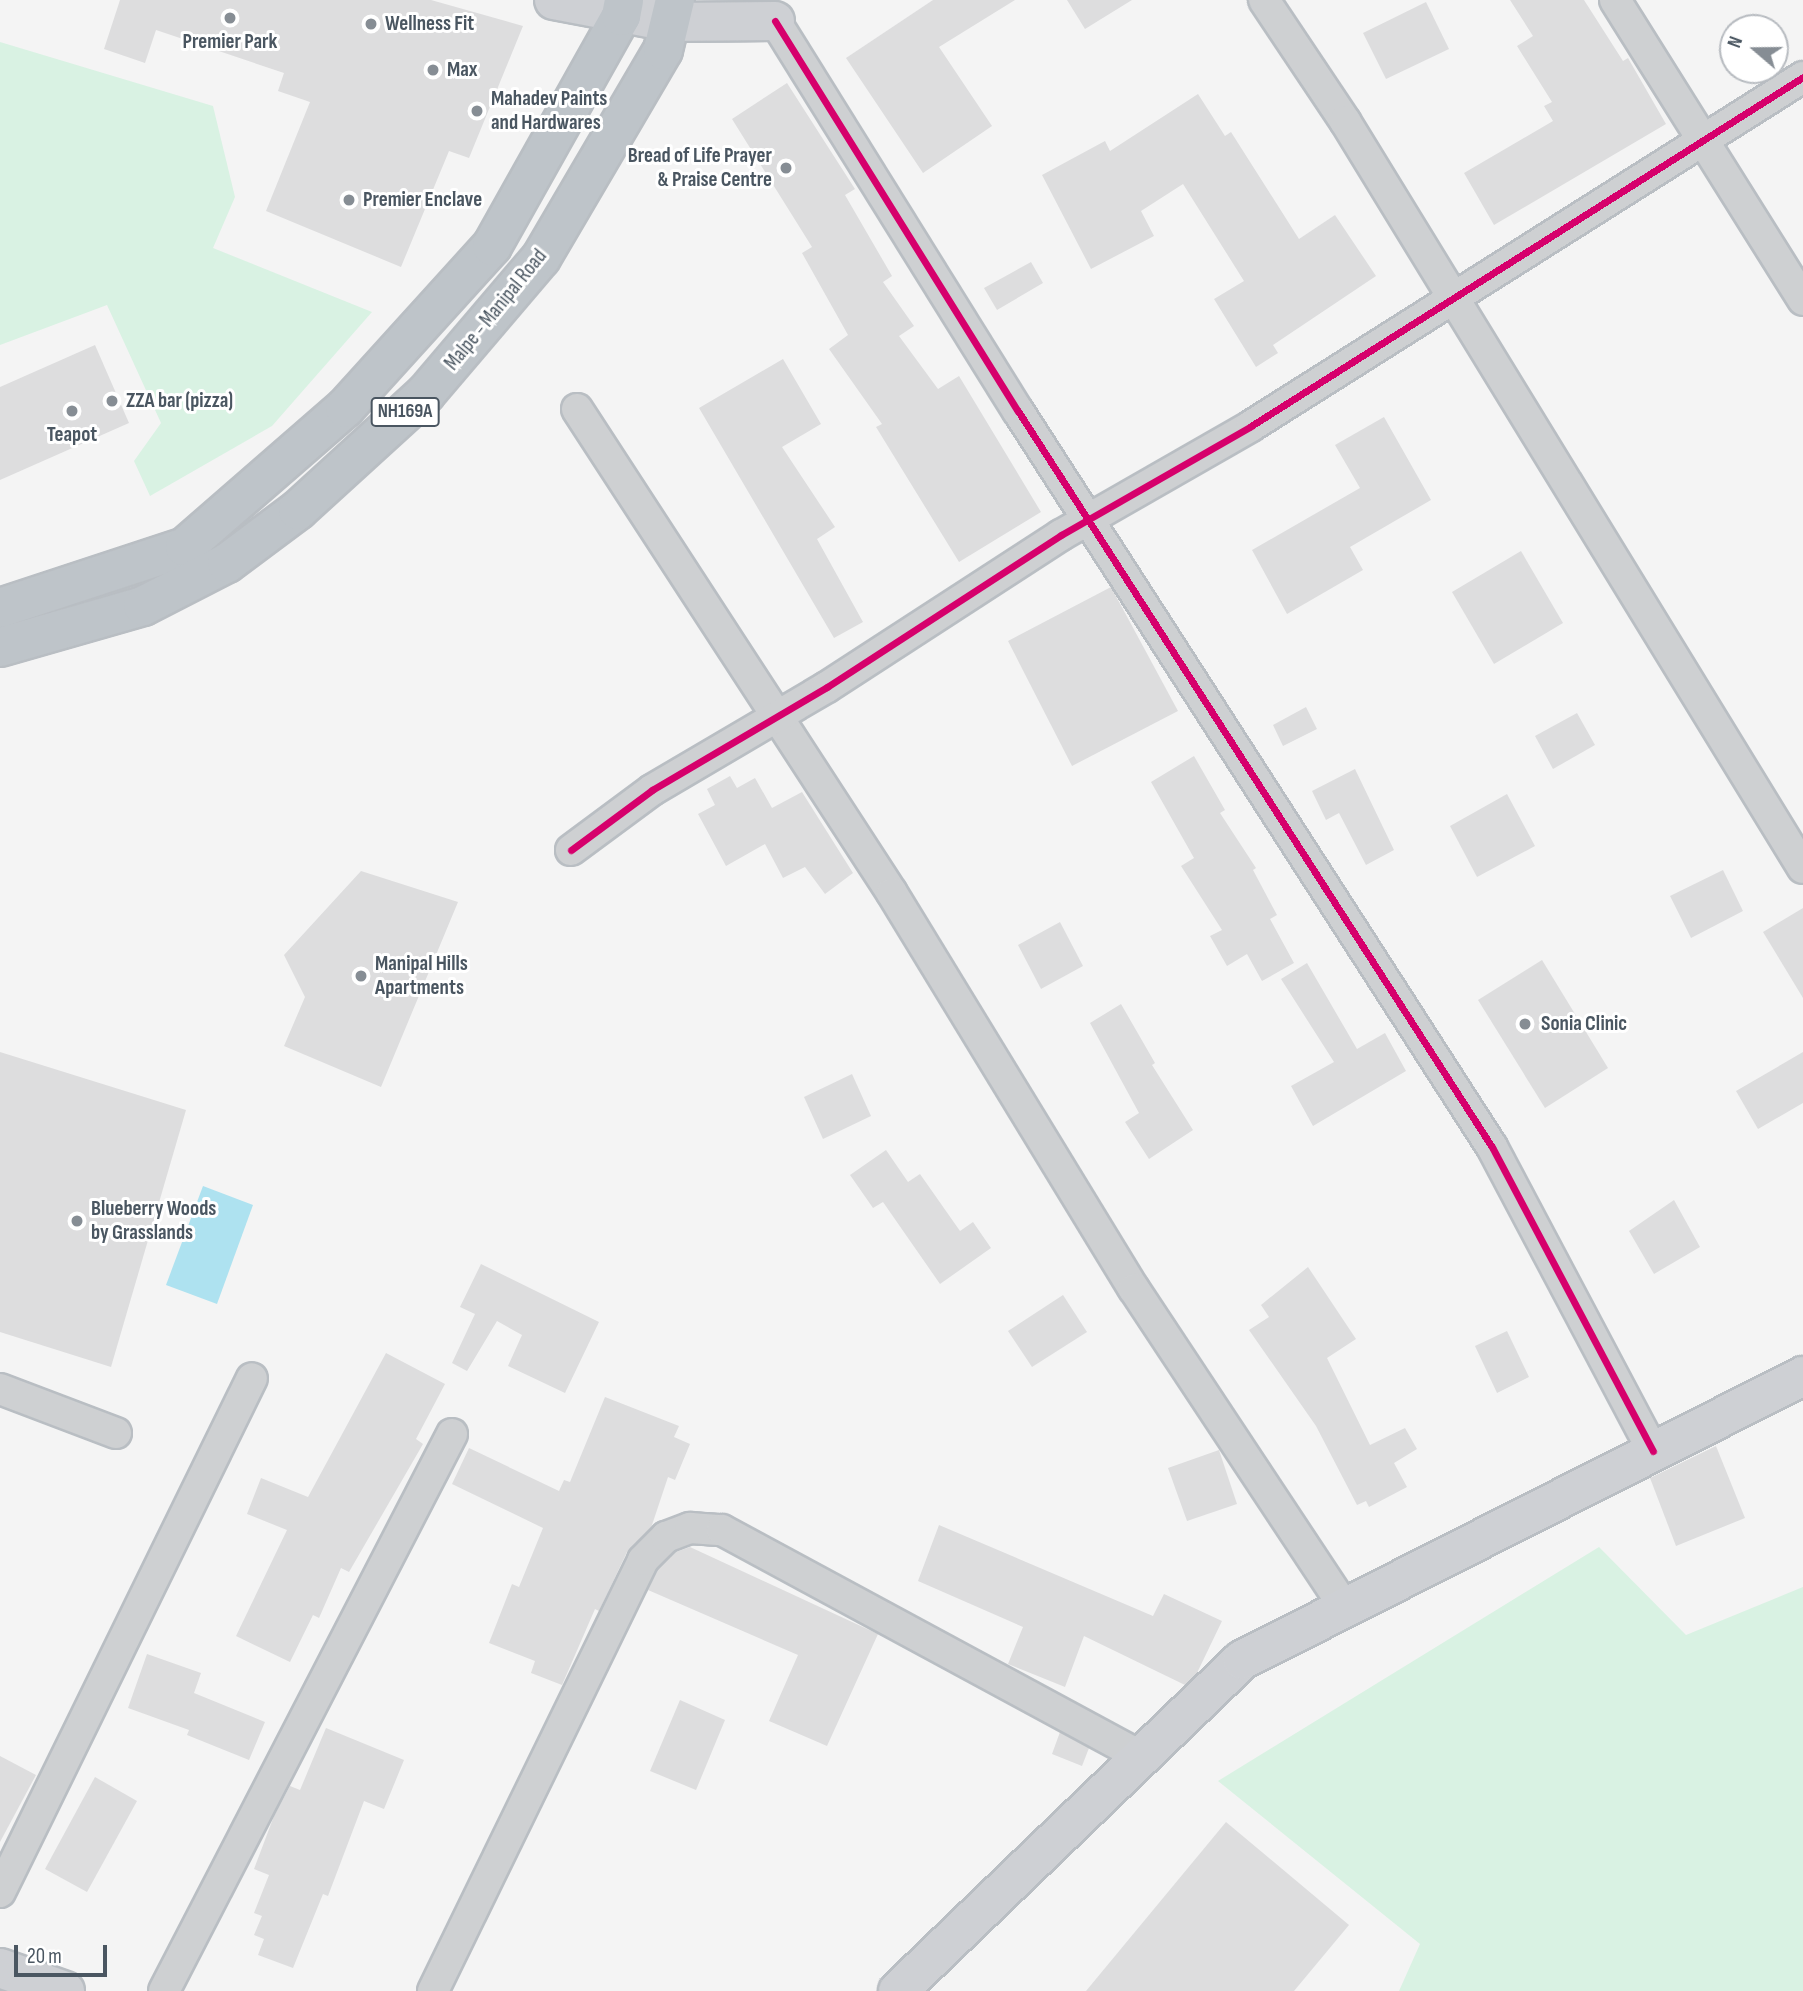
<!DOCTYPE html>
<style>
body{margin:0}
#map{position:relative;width:1803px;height:1991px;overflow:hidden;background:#f4f4f4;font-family:"Sofia Sans Condensed",sans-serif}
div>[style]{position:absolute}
.green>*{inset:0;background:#d9f2e3}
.water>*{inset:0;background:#aee2f0}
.building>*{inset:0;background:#ddddde}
.roads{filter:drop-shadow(2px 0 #b9bec3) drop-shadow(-2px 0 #b9bec3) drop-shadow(0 2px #b9bec3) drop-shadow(0 -2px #b9bec3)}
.street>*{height:30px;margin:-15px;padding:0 15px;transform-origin:15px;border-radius:15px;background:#ced0d2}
.secondary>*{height:38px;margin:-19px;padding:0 19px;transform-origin:19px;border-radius:19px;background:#ced0d4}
.highway>*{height:38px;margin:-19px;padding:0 19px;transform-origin:19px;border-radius:19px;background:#bec4c9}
.cycleway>*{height:7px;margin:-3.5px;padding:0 3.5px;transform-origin:3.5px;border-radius:3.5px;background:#d6006c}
.dots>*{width:19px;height:19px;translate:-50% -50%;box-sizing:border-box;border:4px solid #fff;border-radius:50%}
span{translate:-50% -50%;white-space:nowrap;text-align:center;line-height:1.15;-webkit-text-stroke:6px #fff;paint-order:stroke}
.shield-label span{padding:2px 5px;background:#fff;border:2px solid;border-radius:5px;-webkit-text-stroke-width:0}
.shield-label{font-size:19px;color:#4a5661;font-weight:700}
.poi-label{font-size:21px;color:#4a5661;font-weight:700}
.left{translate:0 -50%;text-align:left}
.right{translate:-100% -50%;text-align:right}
.street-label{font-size:21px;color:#4a5661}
.north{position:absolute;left:1719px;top:14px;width:70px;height:70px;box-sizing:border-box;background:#fff;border:2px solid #b7bbc0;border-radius:50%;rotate:290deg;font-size:19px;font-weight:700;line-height:28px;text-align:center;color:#4a5661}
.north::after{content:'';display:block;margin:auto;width:24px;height:32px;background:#868d94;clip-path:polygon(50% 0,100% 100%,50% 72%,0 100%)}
.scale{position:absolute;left:14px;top:1945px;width:93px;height:32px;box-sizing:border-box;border:4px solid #4a5661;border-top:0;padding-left:9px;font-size:21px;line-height:24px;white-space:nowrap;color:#4a5661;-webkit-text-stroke:5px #fff;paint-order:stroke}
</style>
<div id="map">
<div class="green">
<i style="clip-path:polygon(0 42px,213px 106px,235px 197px,213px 248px,372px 312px,272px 426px,150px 496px,134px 461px,161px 423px,107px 305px,0 345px)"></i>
<i style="clip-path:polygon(1599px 1547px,1686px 1635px,1803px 1587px,1803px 1991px,1399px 1991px,1420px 1944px,1218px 1781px)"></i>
</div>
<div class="water">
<i style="clip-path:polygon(203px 1186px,253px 1205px,217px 1304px,166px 1285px)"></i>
</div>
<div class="building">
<i style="clip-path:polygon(120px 0,431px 0,523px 26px,469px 158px,449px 151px,401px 267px,266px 211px,310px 102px,278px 91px,284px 73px,156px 30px,145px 63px,104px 49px)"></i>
<i style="clip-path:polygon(933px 0,1015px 0,939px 47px,992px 126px,923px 173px,846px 58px)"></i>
<i style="clip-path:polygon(1067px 0,1132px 0,1085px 29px)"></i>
<i style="clip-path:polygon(1510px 0,1584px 0,1623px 61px,1628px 58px,1666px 124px,1494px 225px,1464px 173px,1553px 121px,1544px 106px,1552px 102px,1517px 46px,1533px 36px)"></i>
<i style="clip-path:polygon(1426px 2px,1449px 49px,1386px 79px,1363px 33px)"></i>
<i style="clip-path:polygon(787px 83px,855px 189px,845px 195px,892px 276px,883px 282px,914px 326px,899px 336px,938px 389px,959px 376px,1041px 512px,959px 562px,876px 427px,882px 424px,829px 349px,848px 335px,802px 253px,812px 247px,732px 119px)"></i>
<i style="clip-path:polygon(1198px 94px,1225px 136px,1231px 132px,1299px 239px,1335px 215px,1376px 276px,1273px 345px,1278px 353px,1256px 367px,1214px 299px,1244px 281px,1183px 184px,1141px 211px,1154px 236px,1091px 269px,1042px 175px,1105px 141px,1110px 151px)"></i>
<i style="clip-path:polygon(1031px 262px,1043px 283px,997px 310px,984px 288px)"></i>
<i style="clip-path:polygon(95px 345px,129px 423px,0 480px,0 387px)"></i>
<i style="clip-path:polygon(783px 359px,821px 424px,782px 447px,835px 527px,817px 539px,863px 622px,834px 638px,699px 408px)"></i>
<i style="clip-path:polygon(1384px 417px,1431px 500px,1350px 547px,1363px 570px,1287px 614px,1252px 550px,1360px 488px,1335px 445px)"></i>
<i style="clip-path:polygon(1521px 551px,1563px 623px,1494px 664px,1452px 592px)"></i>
<i style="clip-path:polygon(1111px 587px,1178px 711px,1072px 766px,1008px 641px)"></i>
<i style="clip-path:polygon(1306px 707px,1317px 729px,1283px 746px,1273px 725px)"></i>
<i style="clip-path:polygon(1577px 713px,1595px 745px,1553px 769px,1535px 736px)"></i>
<i style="clip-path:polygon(1194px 756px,1225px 810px,1220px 813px,1256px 868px,1253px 870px,1277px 915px,1270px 919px,1294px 963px,1262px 981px,1247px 954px,1227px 966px,1210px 936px,1222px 930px,1181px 866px,1194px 858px,1151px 782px)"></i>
<i style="clip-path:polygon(1355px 769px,1394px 850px,1366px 865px,1339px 813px,1326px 820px,1312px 791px)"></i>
<i style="clip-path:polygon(730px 776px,737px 788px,755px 778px,772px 808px,802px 792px,853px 873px,825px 894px,805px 867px,783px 878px,765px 844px,726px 866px,698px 814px,715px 805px,707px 789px)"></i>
<i style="clip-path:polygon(1507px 794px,1535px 846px,1477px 877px,1450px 826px)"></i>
<i style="clip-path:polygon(1723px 870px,1743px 911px,1691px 938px,1670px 896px)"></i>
<i style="clip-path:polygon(361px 871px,458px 902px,381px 1087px,284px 1046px,305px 997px,284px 955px)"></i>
<i style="clip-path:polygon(1803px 908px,1803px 998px,1763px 932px)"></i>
<i style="clip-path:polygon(1060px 922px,1083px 966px,1041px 989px,1018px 945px)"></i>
<i style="clip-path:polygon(1542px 960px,1608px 1068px,1545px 1108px,1478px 1000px)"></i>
<i style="clip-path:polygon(1307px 963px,1357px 1049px,1385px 1033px,1406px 1071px,1313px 1126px,1291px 1086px,1334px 1062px,1281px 979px)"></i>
<i style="clip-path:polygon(1121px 1004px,1155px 1063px,1152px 1065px,1193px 1130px,1149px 1159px,1125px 1122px,1139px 1113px,1090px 1023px)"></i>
<i style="clip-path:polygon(0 1052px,186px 1110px,111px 1367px,0 1332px)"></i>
<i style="clip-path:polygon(1803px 1052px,1803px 1103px,1758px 1129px,1736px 1091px)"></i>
<i style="clip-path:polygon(852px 1074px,871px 1116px,823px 1139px,804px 1097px)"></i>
<i style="clip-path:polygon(886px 1150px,908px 1182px,920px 1174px,960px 1231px,973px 1222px,991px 1248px,940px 1284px,883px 1202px,873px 1208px,850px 1175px)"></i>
<i style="clip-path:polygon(1674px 1200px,1700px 1247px,1654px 1274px,1629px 1231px)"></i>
<i style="clip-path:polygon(481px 1264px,599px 1322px,565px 1393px,508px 1366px,522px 1335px,497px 1321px,467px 1371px,452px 1363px,475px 1314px,460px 1307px)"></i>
<i style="clip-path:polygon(1308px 1267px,1356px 1339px,1327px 1358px,1370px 1445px,1405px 1428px,1417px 1449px,1394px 1463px,1407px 1487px,1369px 1507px,1366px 1501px,1357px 1505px,1316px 1426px,1249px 1330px,1269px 1317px,1261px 1305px)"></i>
<i style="clip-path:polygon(1063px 1295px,1087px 1332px,1032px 1367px,1008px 1331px)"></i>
<i style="clip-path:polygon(1507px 1331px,1529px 1377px,1497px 1393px,1475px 1346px)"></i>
<i style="clip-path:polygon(386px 1353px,445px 1384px,416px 1439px,423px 1444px,349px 1572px,341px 1568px,319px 1618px,313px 1615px,290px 1662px,236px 1636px,287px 1530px,247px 1514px,261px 1478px,308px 1497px)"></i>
<i style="clip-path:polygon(605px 1397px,679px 1426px,674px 1437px,690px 1444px,675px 1480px,668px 1477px,651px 1528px,627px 1552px,599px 1611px,595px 1609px,562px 1685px,531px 1673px,535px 1661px,489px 1643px,512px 1584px,519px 1587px,543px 1528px,452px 1484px,469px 1448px,559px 1491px,564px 1480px,570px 1482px)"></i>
<i style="clip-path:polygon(1716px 1446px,1745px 1518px,1676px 1546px,1650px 1478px)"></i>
<i style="clip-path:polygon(1219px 1450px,1237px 1504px,1187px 1521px,1168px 1468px)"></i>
<i style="clip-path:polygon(939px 1525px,1153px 1616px,1164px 1594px,1222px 1621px,1197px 1673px,1185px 1685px,1084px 1636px,1065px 1687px,1008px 1664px,1023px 1627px,918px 1581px)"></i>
<i style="clip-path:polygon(690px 1547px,878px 1634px,827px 1746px,769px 1721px,798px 1655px,648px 1590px,657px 1570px,676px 1552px)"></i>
<i style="clip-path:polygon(147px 1654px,201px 1673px,194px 1693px,265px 1722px,249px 1760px,187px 1735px,189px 1730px,128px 1708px)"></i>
<i style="clip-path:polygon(680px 1700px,725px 1720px,696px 1790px,650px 1771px)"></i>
<i style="clip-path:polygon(326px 1728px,404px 1760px,384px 1809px,364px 1801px,328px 1896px,323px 1894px,293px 1968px,258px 1955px,264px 1939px,254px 1935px,262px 1916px,254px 1913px,269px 1875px,254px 1869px,274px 1816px,290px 1786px,300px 1790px)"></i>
<i style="clip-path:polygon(1060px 1732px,1089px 1748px,1082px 1766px,1052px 1754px)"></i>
<i style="clip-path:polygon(0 1756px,36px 1775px,0 1842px)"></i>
<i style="clip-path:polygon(95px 1777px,137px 1801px,87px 1892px,45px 1869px)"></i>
<i style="clip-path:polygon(1226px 1822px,1349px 1925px,1294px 1991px,1086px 1991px)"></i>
</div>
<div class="roads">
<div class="street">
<i style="left:1264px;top:0;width:146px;rotate:56.2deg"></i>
<i style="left:1345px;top:121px;width:876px;rotate:58.49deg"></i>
<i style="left:1615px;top:0;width:354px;rotate:57.9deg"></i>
<i style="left:775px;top:21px;width:460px;rotate:58.1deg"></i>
<i style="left:1018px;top:411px;width:875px;rotate:57.22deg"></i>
<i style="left:1492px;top:1147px;width:344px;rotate:62.1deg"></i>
<i style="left:577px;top:409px;width:577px;rotate:56.94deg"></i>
<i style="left:892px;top:893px;width:464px;rotate:58.6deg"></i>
<i style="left:1134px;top:1289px;width:382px;rotate:56.5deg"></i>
<i style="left:571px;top:850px;width:101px;rotate:-36.5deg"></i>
<i style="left:652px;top:790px;width:203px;rotate:-30.5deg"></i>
<i style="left:827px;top:687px;width:279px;rotate:-33deg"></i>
<i style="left:1061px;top:535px;width:219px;rotate:-29.8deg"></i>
<i style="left:1251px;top:426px;width:653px;rotate:-32.3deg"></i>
<i style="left:0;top:1389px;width:124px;rotate:20.8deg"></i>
<i style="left:0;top:1892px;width:572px;rotate:-63.88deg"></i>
<i style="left:164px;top:1991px;width:627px;rotate:-62.66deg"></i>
<i style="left:433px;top:1991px;width:479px;rotate:-64deg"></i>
<i style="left:643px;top:1560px;width:33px;rotate:-45deg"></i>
<i style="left:666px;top:1537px;width:26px;rotate:-21deg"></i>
<i style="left:690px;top:1528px;width:32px;rotate:4deg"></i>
<i style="left:722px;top:1530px;width:477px;rotate:28.4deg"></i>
</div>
<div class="secondary">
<i style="left:554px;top:0;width:117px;rotate:10.8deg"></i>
<i style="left:669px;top:22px;width:106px;rotate:-0.5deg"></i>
<i style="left:0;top:1968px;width:69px;rotate:19.5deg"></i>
<i style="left:898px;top:1991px;width:477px;rotate:-43.9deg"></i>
<i style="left:1242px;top:1660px;width:629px;rotate:-26.85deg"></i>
</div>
<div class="highway">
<i style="left:0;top:608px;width:195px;rotate:-18.2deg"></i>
<i style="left:185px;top:547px;width:212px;rotate:-41deg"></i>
<i style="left:345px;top:408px;width:219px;rotate:-47.8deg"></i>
<i style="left:492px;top:246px;width:264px;rotate:-60.7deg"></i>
<i style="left:621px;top:16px;width:16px;rotate:-79deg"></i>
<i style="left:0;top:647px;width:149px;rotate:-16deg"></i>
<i style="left:143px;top:606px;width:94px;rotate:-27.1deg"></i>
<i style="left:227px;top:563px;width:89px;rotate:-36.7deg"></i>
<i style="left:298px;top:510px;width:173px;rotate:-42.4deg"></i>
<i style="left:426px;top:393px;width:177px;rotate:-49.6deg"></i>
<i style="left:541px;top:258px;width:241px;rotate:-59.6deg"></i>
<i style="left:663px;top:50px;width:51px;rotate:-76.5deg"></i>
</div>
</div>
<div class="cycleway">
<i style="left:775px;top:21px;width:460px;rotate:58.1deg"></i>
<i style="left:1018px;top:411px;width:875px;rotate:57.22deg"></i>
<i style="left:1492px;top:1147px;width:344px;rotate:62.1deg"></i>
<i style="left:571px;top:850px;width:101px;rotate:-36.5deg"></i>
<i style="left:652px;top:790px;width:203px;rotate:-30.5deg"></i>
<i style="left:827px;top:687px;width:279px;rotate:-33deg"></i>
<i style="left:1061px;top:535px;width:219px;rotate:-29.8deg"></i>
<i style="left:1251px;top:426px;width:653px;rotate:-32.3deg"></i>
</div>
<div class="dots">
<i style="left:230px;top:18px;background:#868d94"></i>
<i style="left:371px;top:24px;background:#868d94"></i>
<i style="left:433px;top:70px;background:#868d94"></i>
<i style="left:477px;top:111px;background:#868d94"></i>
<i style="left:786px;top:168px;background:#868d94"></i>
<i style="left:349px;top:200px;background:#868d94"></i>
<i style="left:112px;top:401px;background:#868d94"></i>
<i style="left:72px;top:411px;background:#868d94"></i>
<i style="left:361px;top:976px;background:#868d94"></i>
<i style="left:1525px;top:1024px;background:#868d94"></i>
<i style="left:77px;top:1221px;background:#868d94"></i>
</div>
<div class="shield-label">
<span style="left:405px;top:412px">NH169A</span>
</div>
<div class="poi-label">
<span class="left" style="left:385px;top:24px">Wellness Fit</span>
<span style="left:230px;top:42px">Premier Park</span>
<span class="left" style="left:447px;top:70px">Max</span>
<span class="left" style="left:491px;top:111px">Mahadev Paints<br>and Hardwares</span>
<span class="right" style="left:772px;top:168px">Bread of Life Prayer<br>&amp; Praise Centre</span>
<span class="left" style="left:363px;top:200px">Premier Enclave</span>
<span class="left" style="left:126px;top:401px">ZZA bar (pizza)</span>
<span style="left:72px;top:435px">Teapot</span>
<span class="left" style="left:375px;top:976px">Manipal Hills<br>Apartments</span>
<span class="left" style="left:1541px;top:1024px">Sonia Clinic</span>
<span class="left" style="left:91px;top:1221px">Blueberry Woods<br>by Grasslands</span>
</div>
<div class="street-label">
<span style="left:496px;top:310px;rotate:-51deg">Malpe - Manipal Road</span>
</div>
<div class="north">N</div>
<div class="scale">20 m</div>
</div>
